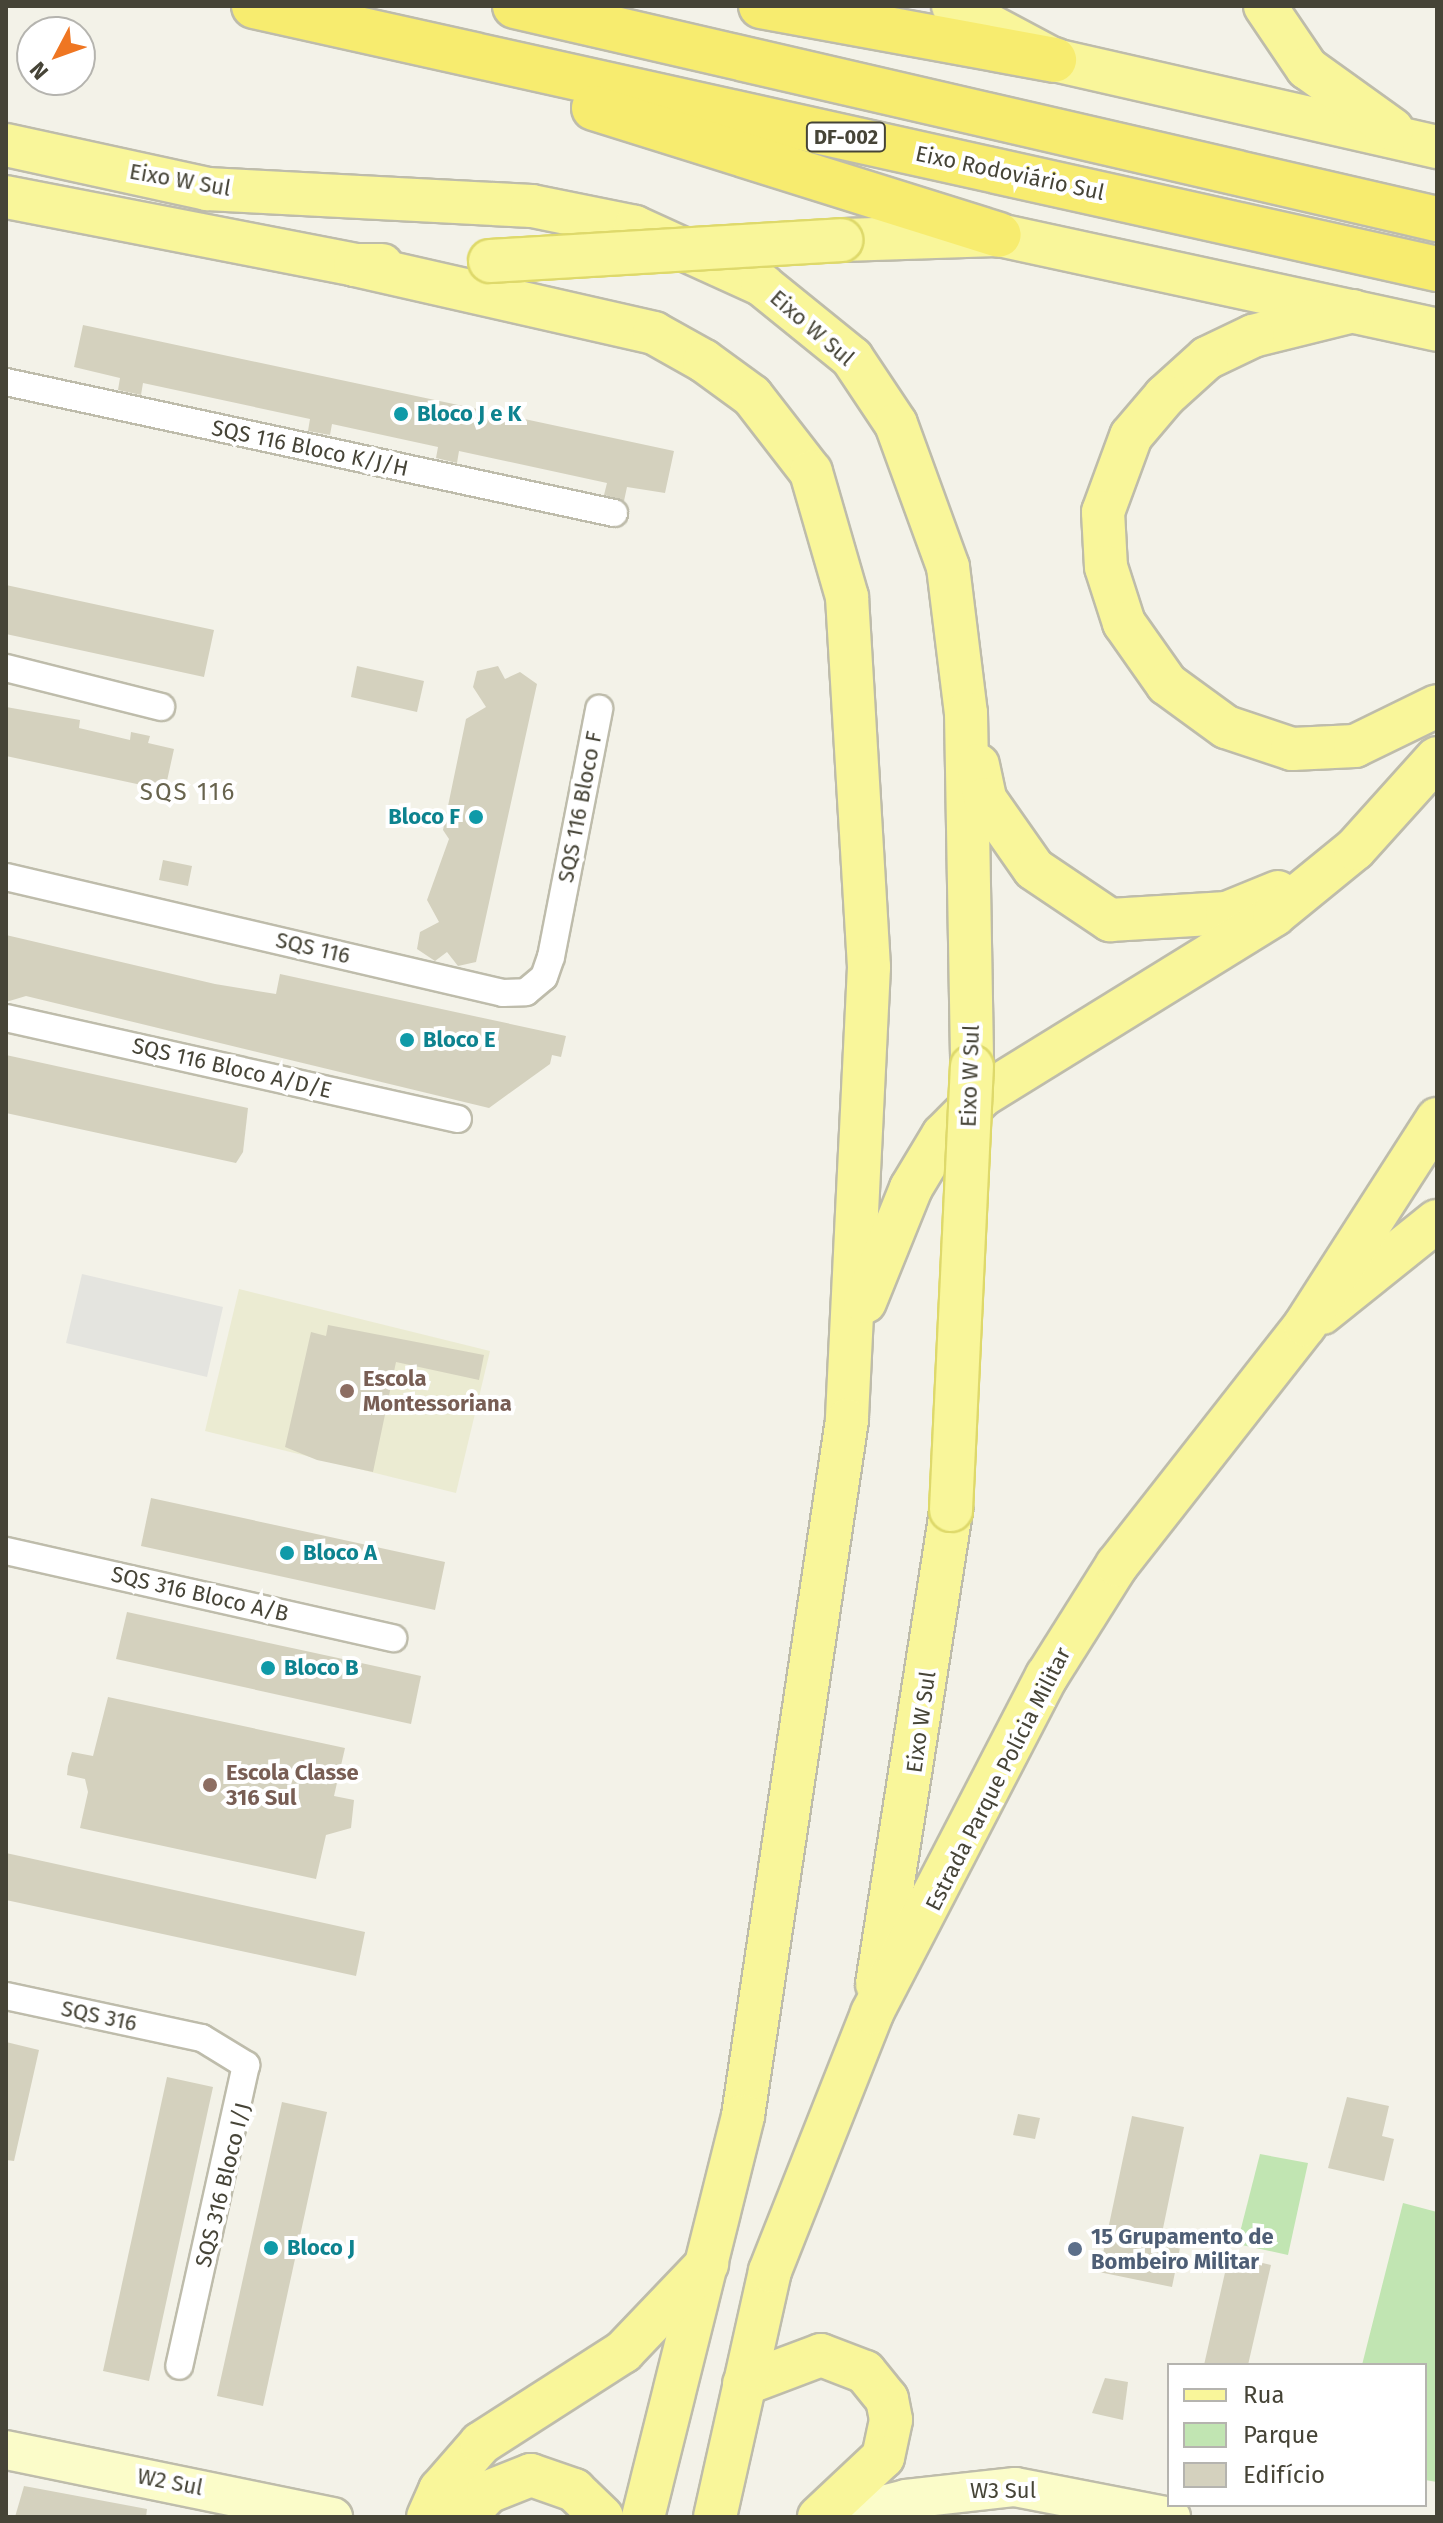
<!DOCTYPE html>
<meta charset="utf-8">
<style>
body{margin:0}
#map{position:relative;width:1443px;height:2523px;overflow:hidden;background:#f3f2e8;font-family:"Fira Sans",sans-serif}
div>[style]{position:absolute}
.education>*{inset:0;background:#ebebd2}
.green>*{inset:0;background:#c1e5b2}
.parking>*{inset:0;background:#e4e4df}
.building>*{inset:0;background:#d4d1be}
.roads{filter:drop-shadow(2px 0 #bebcab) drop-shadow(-2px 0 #bebcab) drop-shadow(0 2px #bebcab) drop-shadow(0 -2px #bebcab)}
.street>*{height:26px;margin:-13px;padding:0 13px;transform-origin:13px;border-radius:13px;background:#fff}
.secondary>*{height:38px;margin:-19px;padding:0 19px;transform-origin:19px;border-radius:19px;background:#fbfcc9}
.primary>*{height:42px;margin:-21px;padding:0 21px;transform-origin:21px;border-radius:21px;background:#f9f69a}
.highway>*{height:44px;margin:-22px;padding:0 22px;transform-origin:22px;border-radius:22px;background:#f7ec6f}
.bridges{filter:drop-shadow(2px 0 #ded96b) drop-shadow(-2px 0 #ded96b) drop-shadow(0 2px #ded96b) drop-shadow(0 -2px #ded96b)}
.primary-bridge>*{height:42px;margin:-21px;padding:0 21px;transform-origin:21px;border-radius:21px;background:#f9f69a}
.dots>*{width:22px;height:22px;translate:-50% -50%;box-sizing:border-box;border:4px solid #fff;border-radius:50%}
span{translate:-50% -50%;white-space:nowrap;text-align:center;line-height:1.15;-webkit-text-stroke:8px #fff;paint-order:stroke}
.shield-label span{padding:2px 6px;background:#fff;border:2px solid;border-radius:6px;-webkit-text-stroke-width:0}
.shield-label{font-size:20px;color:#464437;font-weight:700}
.street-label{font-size:22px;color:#464437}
.culture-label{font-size:22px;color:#0d838f;font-weight:700}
.left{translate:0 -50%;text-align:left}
.right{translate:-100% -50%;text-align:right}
.education-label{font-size:22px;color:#785e54;font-weight:700}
.service-label{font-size:22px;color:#4e5e75;font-weight:700}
.neighbourhood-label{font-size:24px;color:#68644e;letter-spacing:2px}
.frame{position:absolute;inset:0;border:8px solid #464437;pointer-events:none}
.legend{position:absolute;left:1167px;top:2363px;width:260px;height:144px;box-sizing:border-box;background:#fff;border:2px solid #b5b4af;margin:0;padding:10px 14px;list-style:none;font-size:24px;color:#464437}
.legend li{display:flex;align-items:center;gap:16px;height:40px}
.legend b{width:40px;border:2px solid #b5b4af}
.north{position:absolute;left:16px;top:16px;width:80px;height:80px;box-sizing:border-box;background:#fff;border:2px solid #b5b4af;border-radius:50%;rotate:229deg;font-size:22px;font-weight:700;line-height:32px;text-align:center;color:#464437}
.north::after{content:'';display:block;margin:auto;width:28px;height:36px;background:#ef7622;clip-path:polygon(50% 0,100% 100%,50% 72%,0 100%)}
</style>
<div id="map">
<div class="education">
<i style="clip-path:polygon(239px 1289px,490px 1351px,456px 1493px,205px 1431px)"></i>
</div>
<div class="green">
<i style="clip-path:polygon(1260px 2154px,1308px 2163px,1288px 2255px,1237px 2244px)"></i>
<i style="clip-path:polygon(1403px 2203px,1437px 2212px,1437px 2482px,1425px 2480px,1425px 2365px,1362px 2365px)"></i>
</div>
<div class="parking">
<i style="clip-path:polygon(82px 1274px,223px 1307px,207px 1377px,66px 1343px)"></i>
</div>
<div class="building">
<i style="clip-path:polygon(83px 325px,674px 451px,665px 493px,627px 487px,624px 501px,604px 495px,607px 483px,459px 451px,457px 463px,436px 458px,438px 447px,332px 424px,330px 435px,308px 431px,310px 419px,143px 383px,141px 395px,118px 390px,120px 378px,74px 367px)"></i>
<i style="clip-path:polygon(6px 585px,214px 630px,204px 677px,6px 634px)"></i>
<i style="clip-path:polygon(357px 666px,424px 681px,417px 712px,351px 697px)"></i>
<i style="clip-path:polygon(498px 666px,505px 679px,520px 672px,537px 684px,476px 962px,458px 966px,447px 952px,435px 961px,417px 949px,420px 932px,439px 922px,427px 900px,449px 839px,443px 830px,466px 719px,486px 707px,473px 687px,477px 671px)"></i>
<i style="clip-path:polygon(6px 707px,80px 720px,79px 728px,130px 740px,131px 732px,150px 736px,148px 743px,174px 749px,165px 790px,6px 756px)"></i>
<i style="clip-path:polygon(163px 860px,192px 866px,188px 886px,159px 880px)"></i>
<i style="clip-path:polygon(6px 935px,215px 984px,276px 994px,280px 974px,566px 1036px,561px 1057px,552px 1055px,550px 1064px,489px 1108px,26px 996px,6px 1002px)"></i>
<i style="clip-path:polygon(6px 1055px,248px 1108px,243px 1152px,236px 1163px,6px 1113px)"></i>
<i style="clip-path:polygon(328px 1325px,484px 1355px,479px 1380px,396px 1362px,373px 1472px,317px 1460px,285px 1447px,311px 1332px,326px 1336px)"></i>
<i style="clip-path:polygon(151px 1498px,445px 1562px,435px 1610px,141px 1546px)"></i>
<i style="clip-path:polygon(127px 1612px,421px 1676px,411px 1724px,116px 1659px)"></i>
<i style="clip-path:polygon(108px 1697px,345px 1748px,334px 1796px,354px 1800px,351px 1828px,326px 1835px,316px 1879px,80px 1828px,88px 1792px,85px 1779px,67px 1775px,68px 1766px,72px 1752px,93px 1756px)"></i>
<i style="clip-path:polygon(6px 1853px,365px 1932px,356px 1976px,6px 1900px)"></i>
<i style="clip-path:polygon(6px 2042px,39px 2050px,14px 2161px,6px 2160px)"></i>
<i style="clip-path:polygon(167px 2077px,213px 2087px,149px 2381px,103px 2371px)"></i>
<i style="clip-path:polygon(1347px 2097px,1389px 2106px,1382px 2136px,1394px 2139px,1384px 2181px,1328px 2168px)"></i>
<i style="clip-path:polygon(282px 2102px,327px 2112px,263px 2406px,217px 2396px)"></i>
<i style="clip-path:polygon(1018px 2114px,1040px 2118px,1035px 2139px,1013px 2135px)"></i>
<i style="clip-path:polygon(1132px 2116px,1184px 2127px,1161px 2238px,1181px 2243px,1172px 2287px,1099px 2272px)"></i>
<i style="clip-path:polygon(1229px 2255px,1271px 2265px,1248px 2365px,1204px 2365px)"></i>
<i style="clip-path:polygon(1105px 2378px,1128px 2382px,1123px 2420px,1092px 2413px)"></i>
<i style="clip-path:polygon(24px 2486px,147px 2509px,146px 2517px,15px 2517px)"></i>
</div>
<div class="roads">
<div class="street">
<i style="left:6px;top:382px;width:622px;rotate:12.16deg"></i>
<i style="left:6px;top:668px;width:160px;rotate:14.1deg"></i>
<i style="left:6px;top:877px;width:510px;rotate:13.14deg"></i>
<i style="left:503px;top:993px;width:23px;rotate:-2deg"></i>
<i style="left:526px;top:992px;width:23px;rotate:-40deg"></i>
<i style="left:544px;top:977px;width:21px;rotate:-71deg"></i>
<i style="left:551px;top:957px;width:253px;rotate:-79deg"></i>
<i style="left:6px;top:1018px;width:463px;rotate:12.6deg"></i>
<i style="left:6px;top:1551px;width:397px;rotate:12.7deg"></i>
<i style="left:6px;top:1996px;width:200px;rotate:12.1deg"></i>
<i style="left:202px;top:2038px;width:52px;rotate:31.5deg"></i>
<i style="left:246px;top:2065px;width:308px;rotate:102.5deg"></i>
</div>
<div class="secondary">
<i style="left:6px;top:2450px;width:334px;rotate:11.6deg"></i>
<i style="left:835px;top:2517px;width:73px;rotate:-14.2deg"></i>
<i style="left:906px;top:2499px;width:110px;rotate:-6.3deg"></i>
<i style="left:1015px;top:2487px;width:159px;rotate:10.9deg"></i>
</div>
<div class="primary">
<i style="left:953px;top:6px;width:115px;rotate:28.1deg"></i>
<i style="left:1054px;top:60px;width:393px;rotate:12.8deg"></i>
<i style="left:1265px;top:6px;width:75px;rotate:55.9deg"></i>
<i style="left:1307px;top:68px;width:105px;rotate:35.7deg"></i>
<i style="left:6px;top:145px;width:206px;rotate:12.3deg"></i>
<i style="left:207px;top:189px;width:325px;rotate:3deg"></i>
<i style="left:532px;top:206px;width:105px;rotate:11.5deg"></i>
<i style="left:635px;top:227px;width:140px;rotate:24.5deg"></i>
<i style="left:762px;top:285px;width:116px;rotate:39deg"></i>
<i style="left:852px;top:358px;width:79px;rotate:56.3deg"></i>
<i style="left:896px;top:424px;width:152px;rotate:70deg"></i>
<i style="left:948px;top:567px;width:147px;rotate:83deg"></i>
<i style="left:966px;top:713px;width:353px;rotate:89deg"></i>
<i style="left:6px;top:197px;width:356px;rotate:11deg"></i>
<i style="left:355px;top:265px;width:27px"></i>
<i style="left:841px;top:240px;width:158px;rotate:-1.8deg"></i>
<i style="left:999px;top:235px;width:448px;rotate:12.2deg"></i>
<i style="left:355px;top:265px;width:307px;rotate:12.8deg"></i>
<i style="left:654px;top:333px;width:57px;rotate:29.2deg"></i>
<i style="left:704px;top:361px;width:59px;rotate:36.1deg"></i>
<i style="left:752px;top:396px;width:96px;rotate:52.2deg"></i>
<i style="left:811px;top:472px;width:130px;rotate:73.9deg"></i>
<i style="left:847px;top:597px;width:371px;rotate:86.6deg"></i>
<i style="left:869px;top:967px;width:454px;rotate:92.8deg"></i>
<i style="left:847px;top:1420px;width:704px;rotate:98.5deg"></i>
<i style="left:743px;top:2116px;width:413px;rotate:104deg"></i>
<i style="left:1353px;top:311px;width:103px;rotate:166deg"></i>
<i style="left:1253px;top:336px;width:51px;rotate:154.4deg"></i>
<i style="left:1207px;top:358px;width:57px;rotate:137.9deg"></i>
<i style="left:1165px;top:396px;width:52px;rotate:130.4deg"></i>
<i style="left:1131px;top:436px;width:81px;rotate:110.2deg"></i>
<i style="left:1103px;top:512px;width:55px;rotate:86.9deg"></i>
<i style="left:1106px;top:567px;width:59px;rotate:72.2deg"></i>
<i style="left:1124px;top:623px;width:75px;rotate:54.8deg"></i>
<i style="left:1167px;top:684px;width:73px;rotate:36.1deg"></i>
<i style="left:1226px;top:727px;width:70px;rotate:18.4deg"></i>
<i style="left:1292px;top:749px;width:63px;rotate:-2.7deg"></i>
<i style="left:1355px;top:746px;width:91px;rotate:-26deg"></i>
<i style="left:978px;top:765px;width:35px;rotate:78deg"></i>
<i style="left:985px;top:799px;width:85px;rotate:55deg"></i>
<i style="left:1034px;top:869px;width:92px;rotate:33.9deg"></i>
<i style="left:1110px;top:920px;width:117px;rotate:-3.4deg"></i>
<i style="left:1227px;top:913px;width:55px;rotate:-22.4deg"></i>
<i style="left:865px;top:1302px;width:123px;rotate:-68deg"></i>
<i style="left:911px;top:1188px;width:62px;rotate:-58.9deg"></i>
<i style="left:943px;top:1135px;width:57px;rotate:-45deg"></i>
<i style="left:983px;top:1095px;width:342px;rotate:-31.7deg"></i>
<i style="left:1274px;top:915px;width:104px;rotate:-39.2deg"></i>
<i style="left:1355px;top:849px;width:122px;rotate:-48deg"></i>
<i style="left:1322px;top:1313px;width:147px;rotate:-38.7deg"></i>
<i style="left:877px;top:1984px;width:480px;rotate:-81.1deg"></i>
<i style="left:744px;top:2384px;width:82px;rotate:-20.6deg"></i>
<i style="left:821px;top:2355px;width:47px;rotate:21.1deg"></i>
<i style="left:865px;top:2372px;width:35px;rotate:51deg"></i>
<i style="left:887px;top:2399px;width:21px;rotate:79deg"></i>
<i style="left:891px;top:2420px;width:38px;rotate:102deg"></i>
<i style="left:883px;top:2457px;width:88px;rotate:136.8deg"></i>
<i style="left:428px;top:2517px;width:30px;rotate:-66deg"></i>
<i style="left:440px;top:2490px;width:62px;rotate:-48.9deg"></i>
<i style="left:481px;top:2443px;width:169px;rotate:-32.7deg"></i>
<i style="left:623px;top:2352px;width:122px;rotate:-46.3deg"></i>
<i style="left:464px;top:2517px;width:35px;rotate:-46deg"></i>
<i style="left:488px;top:2492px;width:46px;rotate:-21.6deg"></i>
<i style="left:531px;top:2475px;width:46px;rotate:19.2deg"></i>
<i style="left:574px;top:2490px;width:39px;rotate:44deg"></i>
<i style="left:715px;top:2517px;width:252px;rotate:-77.4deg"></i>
<i style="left:770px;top:2271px;width:277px;rotate:-68.4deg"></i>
<i style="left:872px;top:2013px;width:380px;rotate:-62.6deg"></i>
<i style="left:1047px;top:1676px;width:131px;rotate:-57.8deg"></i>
<i style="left:1117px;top:1565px;width:305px;rotate:-51.9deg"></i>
<i style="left:1305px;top:1325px;width:245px;rotate:-57.3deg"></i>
</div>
<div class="highway">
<i style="left:254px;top:6px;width:1212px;rotate:12.53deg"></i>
<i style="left:515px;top:6px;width:946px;rotate:13.01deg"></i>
<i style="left:761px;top:6px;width:298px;rotate:10.4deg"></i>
<i style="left:594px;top:108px;width:424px;rotate:17.4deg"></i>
</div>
</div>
<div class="bridges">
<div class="primary-bridge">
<i style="left:490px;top:261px;width:352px;rotate:-3.4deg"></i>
<i style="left:951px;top:1510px;width:444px;rotate:-87.3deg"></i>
</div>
</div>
<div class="dots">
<i style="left:401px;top:414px;background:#0f9aa8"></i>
<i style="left:476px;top:817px;background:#0f9aa8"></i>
<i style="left:407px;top:1040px;background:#0f9aa8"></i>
<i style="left:347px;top:1391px;background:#8d6e63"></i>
<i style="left:287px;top:1553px;background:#0f9aa8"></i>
<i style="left:268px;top:1668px;background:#0f9aa8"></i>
<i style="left:210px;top:1785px;background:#8d6e63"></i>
<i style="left:271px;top:2248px;background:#0f9aa8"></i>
<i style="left:1075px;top:2249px;background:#5c6f8a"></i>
</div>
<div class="shield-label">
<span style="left:846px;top:137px">DF-002</span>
</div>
<div class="street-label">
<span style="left:1010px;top:173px;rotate:12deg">Eixo Rodoviário Sul</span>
<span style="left:180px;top:180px;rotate:10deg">Eixo W Sul</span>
<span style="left:812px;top:328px;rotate:41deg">Eixo W Sul</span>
<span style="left:310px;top:448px;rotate:12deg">SQS 116 Bloco K/J/H</span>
<span style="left:580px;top:807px;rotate:-79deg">SQS 116 Bloco F</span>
<span style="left:313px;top:948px;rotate:13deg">SQS 116</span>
<span style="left:232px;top:1068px;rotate:13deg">SQS 116 Bloco A/D/E</span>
<span style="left:970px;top:1076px;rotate:-88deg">Eixo W Sul</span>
<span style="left:200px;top:1594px;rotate:13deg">SQS 316 Bloco A/B</span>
<span style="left:921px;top:1722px;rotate:-82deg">Eixo W Sul</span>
<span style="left:998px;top:1779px;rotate:-63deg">Estrada Parque Polícia Militar</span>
<span style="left:99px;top:2016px;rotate:12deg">SQS 316</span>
<span style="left:223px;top:2185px;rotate:-76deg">SQS 316 Bloco I/J</span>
<span style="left:170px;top:2482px;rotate:11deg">W2 Sul</span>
<span style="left:1003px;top:2491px">W3 Sul</span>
</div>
<div class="culture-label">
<span class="left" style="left:417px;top:414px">Bloco J e K</span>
<span class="right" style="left:460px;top:817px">Bloco F</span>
<span class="left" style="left:423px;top:1040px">Bloco E</span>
<span class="left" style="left:303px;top:1553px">Bloco A</span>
<span class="left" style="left:284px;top:1668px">Bloco B</span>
<span class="left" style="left:287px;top:2248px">Bloco J</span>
</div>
<div class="education-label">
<span class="left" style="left:363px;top:1391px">Escola<br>Montessoriana</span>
<span class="left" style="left:226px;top:1785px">Escola Classe<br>316 Sul</span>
</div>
<div class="service-label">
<span class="left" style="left:1091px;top:2249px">15 Grupamento de<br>Bombeiro Militar</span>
</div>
<div class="neighbourhood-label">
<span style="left:188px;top:793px">SQS 116</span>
</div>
<div class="frame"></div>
<ul class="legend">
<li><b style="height:10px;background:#f9f69a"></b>Rua</li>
<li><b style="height:22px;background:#c1e5b2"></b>Parque</li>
<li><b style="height:22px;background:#d4d1be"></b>Edifício</li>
</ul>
<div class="north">N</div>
</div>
